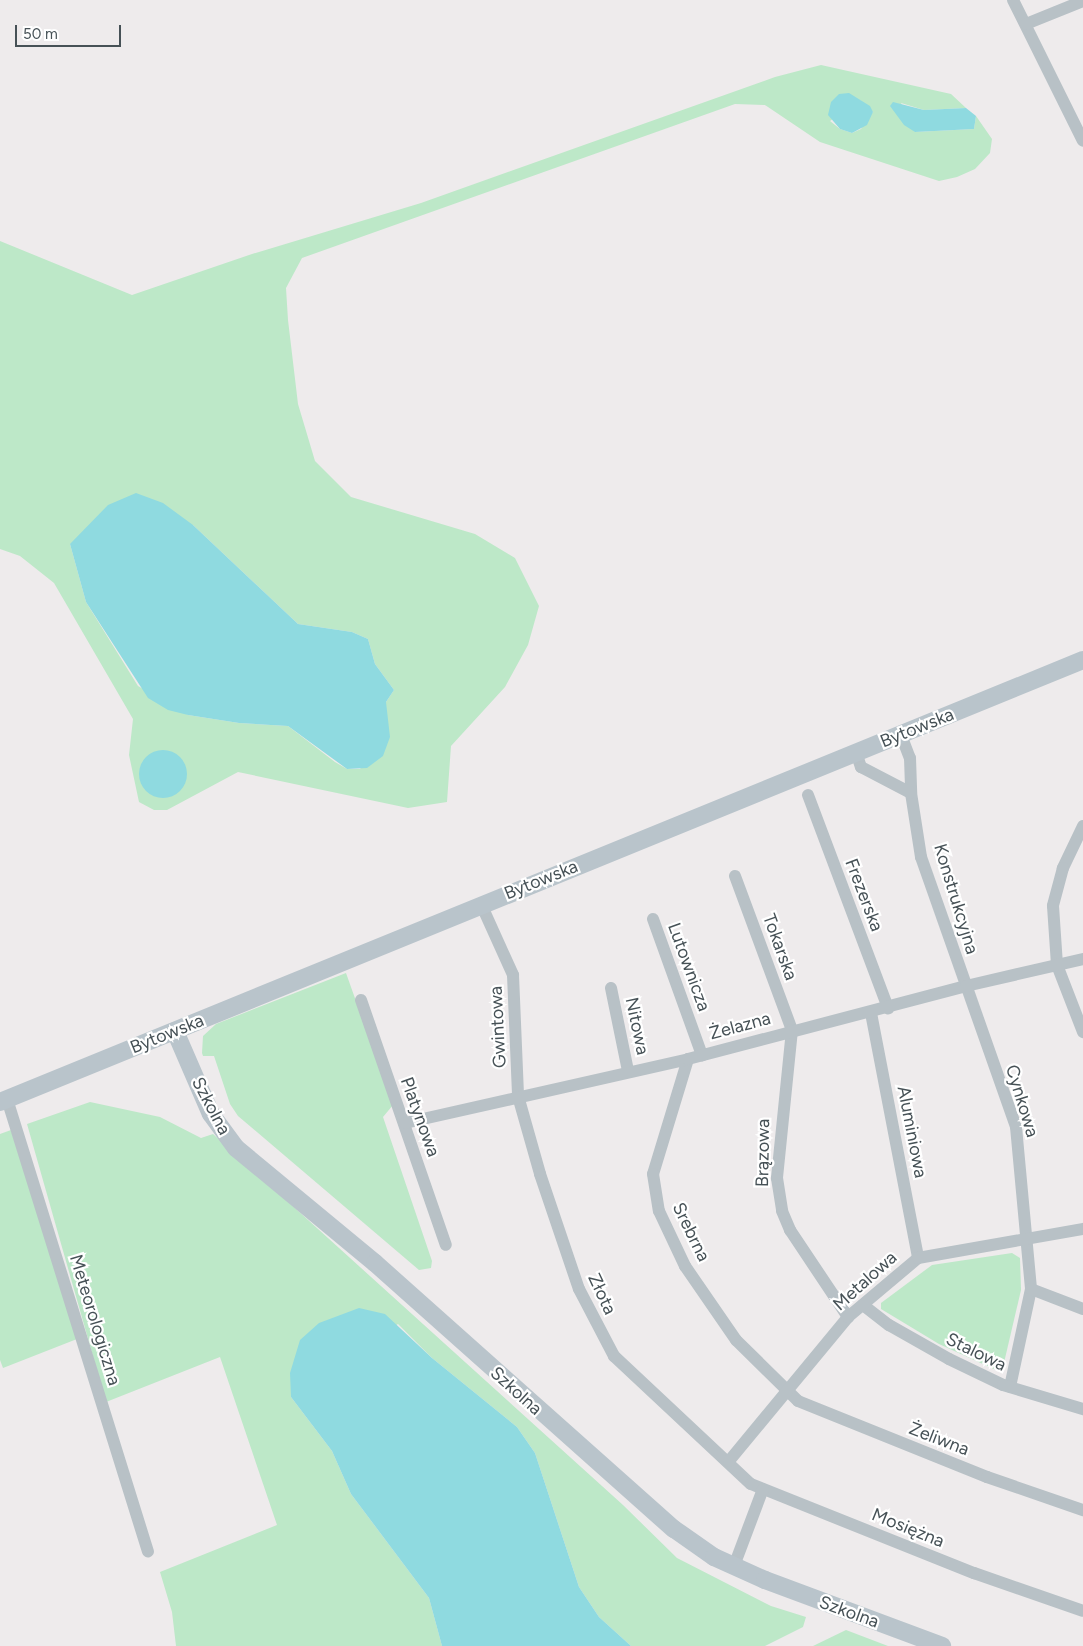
<!DOCTYPE html>
<meta charset="utf-8">
<style>
body{margin:0}
#map{position:relative;width:1083px;height:1646px;overflow:hidden;background:#eeebec;font-family:Figtree,sans-serif}
div>[style]{position:absolute}
.green>*{inset:0;background:#bde8c8}
.water>*{inset:0;background:#8fdae0}
.round{border-radius:50%}
.street>*{height:12px;margin:-6px;padding:0 6px;transform-origin:6px;border-radius:6px;background:#b8c1c6}
.secondary>*{height:18px;margin:-9px;padding:0 9px;transform-origin:9px;border-radius:9px;background:#b9c4cb}
span{translate:-50% -50%;white-space:nowrap;text-align:center;line-height:1.15;-webkit-text-stroke:4.5px #fff;paint-order:stroke}
.street-label{font-size:18px;color:#465156}
.scale{position:absolute;left:15px;top:25px;width:106px;height:22px;box-sizing:border-box;border:2px solid #465156;border-top:0;padding-left:6px;font-size:15px;line-height:18px;white-space:nowrap;color:#465156;-webkit-text-stroke:4px #fff;paint-order:stroke}
</style>
<div id="map">
<div class="green">
<i style="clip-path:polygon(evenodd,821px 65px,951px 94px,966px 108px,924px 110px,901px 103px,915px 132px,974px 129px,976px 116px,992px 139px,990px 153px,975px 169px,957px 177px,939px 181px,820px 142px,765px 105px,735px 104px,302px 258px,286px 288px,288px 320px,298px 404px,315px 461px,351px 497px,475px 534px,515px 558px,539px 606px,528px 645px,505px 687px,451px 746px,447px 802px,408px 808px,238px 772px,167px 810px,154px 810px,139px 802px,129px 755px,133px 719px,54px 583px,20px 556px,0 549px,0 241px,132px 295px,252px 254px,421px 203px,775px 77px,821px 65px,860px 100px,873px 112px,861px 129px,852px 133px,840px 129px,830px 121px,860px 100px,821px 65px,193px 525px,298px 624px,352px 632px,368px 639px,375px 664px,394px 690px,386px 702px,384px 711px,389px 737px,360px 769px,347px 769px,335px 762px,288px 726px,239px 723px,188px 715px,138px 686px,86px 602px,70px 544px,193px 525px)"></i>
<i style="clip-path:polygon(346px 973px,393px 1105px,383px 1117px,432px 1261px,431px 1268px,419px 1270px,238px 1116px,230px 1104px,214px 1056px,203px 1056px,202px 1053px,203px 1036px,216px 1024px)"></i>
<i style="clip-path:polygon(90px 1102px,160px 1117px,201px 1138px,213px 1134px,623px 1505px,677px 1558px,771px 1606px,806px 1617px,803px 1627px,765px 1646px,631px 1646px,599px 1617px,579px 1587px,535px 1453px,517px 1427px,432px 1358px,398px 1324px,291px 1397px,332px 1451px,351px 1494px,429px 1598px,442px 1646px,176px 1646px,172px 1612px,160px 1572px,277px 1525px,220px 1357px,106px 1402px,27px 1124px)"></i>
<i style="clip-path:polygon(11px 1130px,77px 1339px,3px 1368px,0 1360px,0 1134px)"></i>
<i style="clip-path:polygon(1012px 1253px,1020px 1258px,1021px 1290px,1003px 1367px,996px 1370px,939px 1344px,881px 1309px,881px 1303px,932px 1265px)"></i>
<i style="clip-path:polygon(846px 1630px,888px 1646px,813px 1646px)"></i>
</div>
<div class="water">
<i style="clip-path:polygon(849px 93px,870px 106px,873px 112px,867px 125px,852px 133px,840px 129px,828px 115px,831px 102px,839px 94px)"></i>
<i style="clip-path:polygon(893px 102px,924px 110px,966px 108px,976px 116px,974px 129px,915px 132px,904px 125px,890px 106px)"></i>
<i style="clip-path:polygon(136px 493px,163px 503px,193px 525px,298px 624px,352px 632px,368px 639px,375px 664px,394px 690px,386px 702px,390px 737px,383px 756px,367px 768px,347px 769px,288px 726px,239px 723px,188px 715px,168px 710px,148px 698px,86px 602px,70px 544px,108px 505px)"></i>
<i class="round" style="left:139px;top:750px;width:48px;height:48px"></i>
<i style="clip-path:polygon(359px 1308px,385px 1314px,432px 1358px,517px 1427px,535px 1453px,579px 1587px,599px 1617px,631px 1646px,442px 1646px,429px 1598px,351px 1494px,332px 1451px,291px 1397px,290px 1373px,300px 1340px,319px 1323px)"></i>
</div>
<div class="street">
<i style="left:1013px;top:0;width:157px;rotate:63.6deg"></i>
<i style="left:1026px;top:24px;width:61px;rotate:-22deg"></i>
<i style="left:901px;top:735px;width:25px;rotate:69deg"></i>
<i style="left:910px;top:758px;width:35px;rotate:88deg"></i>
<i style="left:911px;top:793px;width:65px;rotate:81.1deg"></i>
<i style="left:921px;top:857px;width:286px;rotate:70.6deg"></i>
<i style="left:1016px;top:1127px;width:163px;rotate:84.7deg"></i>
<i style="left:1031px;top:1289px;width:100px;rotate:102.1deg"></i>
<i style="left:856px;top:752px;width:16px;rotate:72deg"></i>
<i style="left:861px;top:767px;width:56px;rotate:27.5deg"></i>
<i style="left:808px;top:795px;width:228px;rotate:69.4deg"></i>
<i style="left:1083px;top:826px;width:47px;rotate:115.5deg"></i>
<i style="left:1063px;top:868px;width:39px;rotate:105deg"></i>
<i style="left:1053px;top:906px;width:59px;rotate:86.1deg"></i>
<i style="left:1057px;top:965px;width:72px;rotate:68.8deg"></i>
<i style="left:735px;top:876px;width:164px;rotate:69.7deg"></i>
<i style="left:792px;top:1030px;width:149px;rotate:95.8deg"></i>
<i style="left:777px;top:1178px;width:33px;rotate:81deg"></i>
<i style="left:782px;top:1211px;width:21px;rotate:67deg"></i>
<i style="left:790px;top:1230px;width:105px;rotate:56.3deg"></i>
<i style="left:481px;top:904px;width:78px;rotate:65.7deg"></i>
<i style="left:513px;top:975px;width:121px;rotate:87.6deg"></i>
<i style="left:518px;top:1096px;width:81px;rotate:74.2deg"></i>
<i style="left:540px;top:1174px;width:121px;rotate:71.3deg"></i>
<i style="left:579px;top:1289px;width:76px;rotate:62.4deg"></i>
<i style="left:614px;top:1356px;width:187px;rotate:43.1deg"></i>
<i style="left:751px;top:1484px;width:240px;rotate:21.8deg"></i>
<i style="left:974px;top:1573px;width:115px;rotate:19.2deg"></i>
<i style="left:653px;top:919px;width:145px;rotate:70.2deg"></i>
<i style="left:611px;top:988px;width:85px;rotate:78.4deg"></i>
<i style="left:361px;top:1000px;width:259px;rotate:70.9deg"></i>
<i style="left:871px;top:1013px;width:249px;rotate:79.1deg"></i>
<i style="left:688px;top:1059px;width:120px;rotate:106.9deg"></i>
<i style="left:653px;top:1174px;width:37px;rotate:81deg"></i>
<i style="left:659px;top:1211px;width:61px;rotate:64.7deg"></i>
<i style="left:685px;top:1266px;width:90px;rotate:55.4deg"></i>
<i style="left:736px;top:1340px;width:87px;rotate:44.5deg"></i>
<i style="left:798px;top:1401px;width:204px;rotate:21.9deg"></i>
<i style="left:987px;top:1477px;width:102px;rotate:19deg"></i>
<i style="left:7px;top:1099px;width:474px;rotate:72.7deg"></i>
<i style="left:405px;top:1123px;width:290px;rotate:-12.7deg"></i>
<i style="left:688px;top:1059px;width:287px;rotate:-14.7deg"></i>
<i style="left:966px;top:986px;width:120px;rotate:-13deg"></i>
<i style="left:1031px;top:1289px;width:56px;rotate:21deg"></i>
<i style="left:863px;top:1305px;width:33px;rotate:38deg"></i>
<i style="left:889px;top:1325px;width:69px;rotate:29.5deg"></i>
<i style="left:949px;top:1359px;width:60px;rotate:25.7deg"></i>
<i style="left:1003px;top:1385px;width:84px;rotate:16.7deg"></i>
<i style="left:729px;top:1461px;width:187px;rotate:-50.4deg"></i>
<i style="left:848px;top:1317px;width:92px;rotate:-40.1deg"></i>
<i style="left:918px;top:1258px;width:168px;rotate:-10deg"></i>
<i style="left:734px;top:1566px;width:82px;rotate:-69.4deg"></i>
</div>
<div class="secondary">
<i style="left:175px;top:1031px;width:90px;rotate:66.6deg"></i>
<i style="left:211px;top:1114px;width:42px;rotate:53.7deg"></i>
<i style="left:236px;top:1148px;width:180px;rotate:39.6deg"></i>
<i style="left:375px;top:1263px;width:400px;rotate:41.7deg"></i>
<i style="left:674px;top:1529px;width:49px;rotate:35deg"></i>
<i style="left:714px;top:1557px;width:56px;rotate:24.3deg"></i>
<i style="left:765px;top:1580px;width:189px;rotate:20.4deg"></i>
<i style="left:0;top:1102px;width:1170px;rotate:-22.2deg"></i>
</div>
<div class="street-label">
<span style="left:917px;top:728px;rotate:-22deg">Bytowska</span>
<span style="left:541px;top:880px;rotate:-22deg">Bytowska</span>
<span style="left:864px;top:895px;rotate:69deg">Frezerska</span>
<span style="left:956px;top:899px;rotate:73deg">Konstrukcyjna</span>
<span style="left:780px;top:947px;rotate:70deg">Tokarska</span>
<span style="left:689px;top:967px;rotate:70deg">Lutownicza</span>
<span style="left:637px;top:1026px;rotate:78deg">Nitowa</span>
<span style="left:740px;top:1026px;rotate:-15deg">Żelazna</span>
<span style="left:498px;top:1027px;rotate:-93deg">Gwintowa</span>
<span style="left:167px;top:1034px;rotate:-22deg">Bytowska</span>
<span style="left:1022px;top:1101px;rotate:73deg">Cynkowa</span>
<span style="left:211px;top:1106px;rotate:62deg">Szkolna</span>
<span style="left:420px;top:1117px;rotate:70deg">Platynowa</span>
<span style="left:912px;top:1132px;rotate:79deg">Aluminiowa</span>
<span style="left:763px;top:1153px;rotate:-89deg">Brązowa</span>
<span style="left:691px;top:1232px;rotate:64deg">Srebrna</span>
<span style="left:865px;top:1281px;rotate:-42deg">Metalowa</span>
<span style="left:602px;top:1294px;rotate:65deg">Złota</span>
<span style="left:95px;top:1320px;rotate:73deg">Meteorologiczna</span>
<span style="left:976px;top:1352px;rotate:26deg">Stalowa</span>
<span style="left:516px;top:1391px;rotate:42deg">Szkolna</span>
<span style="left:939px;top:1439px;rotate:21deg">Żeliwna</span>
<span style="left:908px;top:1528px;rotate:22deg">Mosiężna</span>
<span style="left:849px;top:1612px;rotate:20deg">Szkolna</span>
</div>
<div class="scale">50 m</div>
</div>
